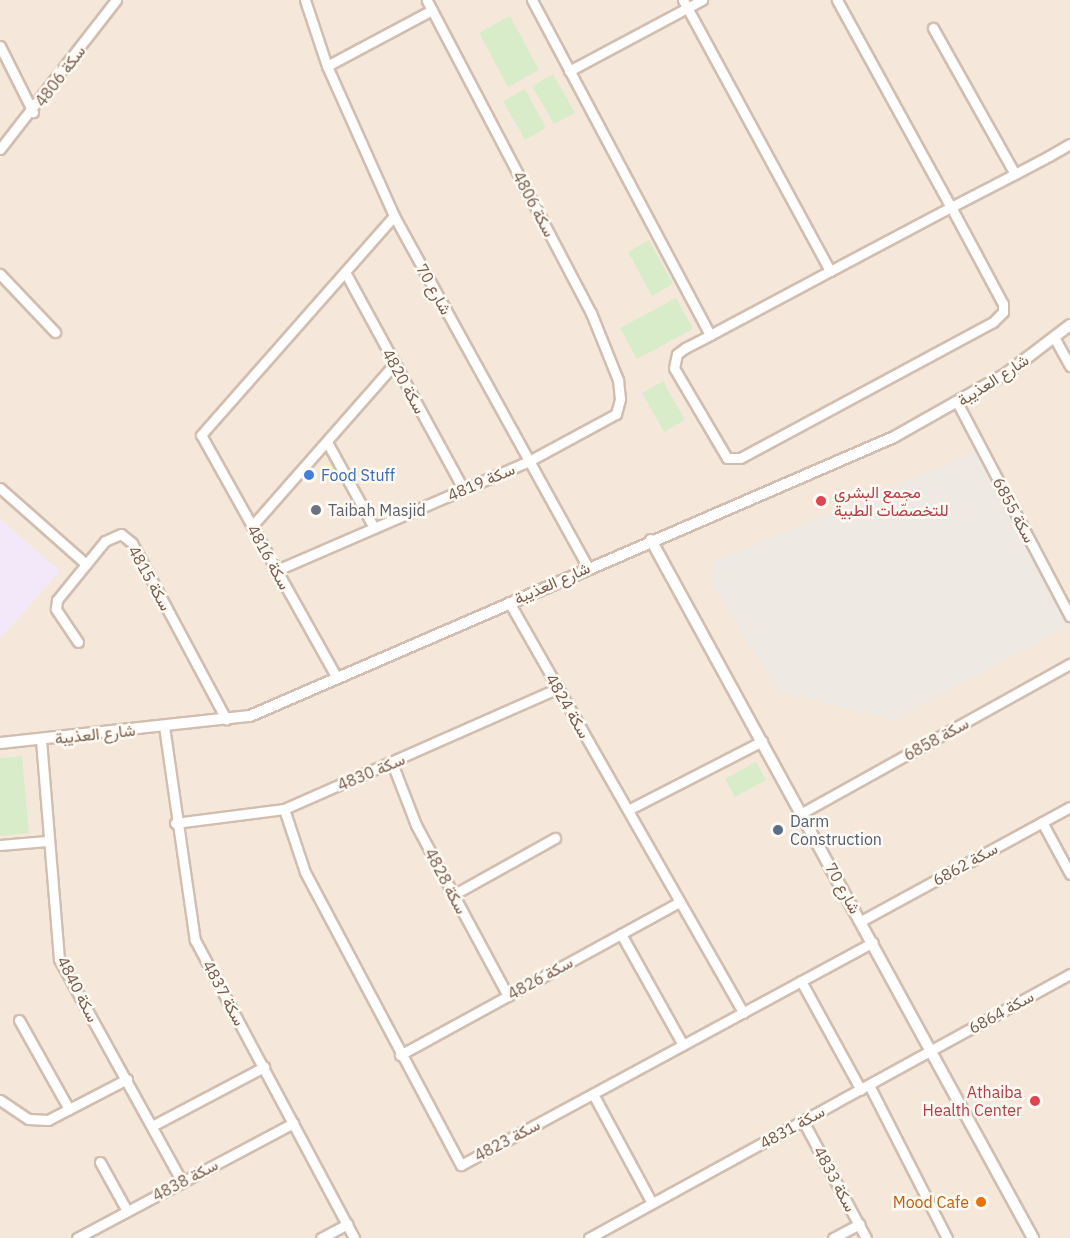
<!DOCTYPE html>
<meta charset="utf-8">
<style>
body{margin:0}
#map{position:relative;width:1070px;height:1238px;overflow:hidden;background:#fdf6ec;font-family:"IBM Plex Sans",Vazirmatn,sans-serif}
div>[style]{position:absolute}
.residential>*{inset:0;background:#f5e8da}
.industrial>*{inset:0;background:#efe9e4}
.education>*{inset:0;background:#f3e8fa}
.green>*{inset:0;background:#d8ecc9}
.roads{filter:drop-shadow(2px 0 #d1beb0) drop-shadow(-2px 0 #d1beb0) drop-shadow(0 2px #d1beb0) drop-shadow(0 -2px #d1beb0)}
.minor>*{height:9px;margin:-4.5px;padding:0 4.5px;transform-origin:4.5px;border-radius:4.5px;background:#fff}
.tertiary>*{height:10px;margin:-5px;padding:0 5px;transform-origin:5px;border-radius:5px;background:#fff}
.dots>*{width:16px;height:16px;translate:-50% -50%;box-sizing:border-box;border:3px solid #fffaf3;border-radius:50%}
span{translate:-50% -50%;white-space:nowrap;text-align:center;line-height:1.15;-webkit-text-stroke:5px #fffaf3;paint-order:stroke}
.street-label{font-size:16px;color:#7a5c4d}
.shop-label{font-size:16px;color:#366cbe}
.left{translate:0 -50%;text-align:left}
.health-label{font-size:16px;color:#be3a42}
.right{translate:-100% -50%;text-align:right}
.worship-label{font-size:16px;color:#5b616d}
.service-label{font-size:16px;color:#4e5e75}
.food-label{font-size:16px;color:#c56008}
</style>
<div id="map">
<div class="residential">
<i style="clip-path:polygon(0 0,1070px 0,1070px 1238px,0 1238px)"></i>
</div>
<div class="industrial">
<i style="clip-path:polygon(977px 451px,1070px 625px,894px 720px,778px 691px,710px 581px,715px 561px)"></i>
</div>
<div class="education">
<i style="clip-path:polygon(0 519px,60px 571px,0 639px)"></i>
</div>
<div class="green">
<i style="clip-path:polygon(510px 16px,539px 70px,508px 87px,479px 33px)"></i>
<i style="clip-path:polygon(553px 74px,575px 113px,554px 124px,532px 86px)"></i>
<i style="clip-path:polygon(525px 89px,546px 128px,525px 140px,503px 101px)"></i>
<i style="clip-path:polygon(649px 240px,673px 284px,652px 296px,628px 252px)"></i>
<i style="clip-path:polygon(676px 298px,693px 329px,637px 359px,620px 328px)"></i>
<i style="clip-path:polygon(663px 381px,685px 420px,664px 432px,642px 393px)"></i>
<i style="clip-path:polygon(22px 756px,29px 833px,0 836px,0 758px)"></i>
<i style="clip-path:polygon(756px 762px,766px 780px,735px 797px,725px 779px)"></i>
</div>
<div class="roads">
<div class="minor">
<i style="left:305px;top:0;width:70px;rotate:71.6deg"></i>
<i style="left:327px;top:66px;width:164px;rotate:65.9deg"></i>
<i style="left:394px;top:216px;width:401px;rotate:61.1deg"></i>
<i style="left:532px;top:0;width:379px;rotate:62deg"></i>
<i style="left:683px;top:0;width:308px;rotate:61.5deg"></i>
<i style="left:837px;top:0;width:236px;rotate:61.2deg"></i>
<i style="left:951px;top:207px;width:110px;rotate:61.8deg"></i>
<i style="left:1003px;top:304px;width:8px;rotate:90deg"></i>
<i style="left:1003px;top:312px;width:14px;rotate:135deg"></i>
<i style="left:993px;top:322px;width:287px;rotate:151.7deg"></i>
<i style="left:740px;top:458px;width:13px;rotate:180deg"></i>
<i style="left:727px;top:458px;width:104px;rotate:-120.5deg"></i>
<i style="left:674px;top:368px;width:14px;rotate:-78deg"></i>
<i style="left:677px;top:354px;width:10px;rotate:-37deg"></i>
<i style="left:685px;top:348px;width:28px;rotate:-27deg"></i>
<i style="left:710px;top:335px;width:136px;rotate:-28.1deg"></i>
<i style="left:830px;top:271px;width:137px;rotate:-27.9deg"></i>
<i style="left:951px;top:207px;width:72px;rotate:-27.3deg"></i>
<i style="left:1015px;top:174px;width:38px;rotate:-28deg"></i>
<i style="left:1049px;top:156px;width:24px;rotate:-30deg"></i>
<i style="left:933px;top:28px;width:167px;rotate:60.7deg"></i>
<i style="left:0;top:46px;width:74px;rotate:63.4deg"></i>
<i style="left:327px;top:66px;width:119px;rotate:-28.1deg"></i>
<i style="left:569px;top:71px;width:151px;rotate:-28.1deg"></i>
<i style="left:0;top:149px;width:189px;rotate:-52.1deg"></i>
<i style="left:345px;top:272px;width:248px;rotate:61.4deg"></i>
<i style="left:0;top:274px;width:80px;rotate:46.5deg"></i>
<i style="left:1055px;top:339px;width:31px;rotate:61deg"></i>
<i style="left:958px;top:404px;width:240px;rotate:62.2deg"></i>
<i style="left:327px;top:442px;width:98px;rotate:61.3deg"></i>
<i style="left:0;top:488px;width:115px;rotate:41.5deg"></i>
<i style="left:252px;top:526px;width:217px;rotate:-48.7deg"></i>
<i style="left:277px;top:570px;width:275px;rotate:-23.4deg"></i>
<i style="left:529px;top:461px;width:99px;rotate:-28.4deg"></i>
<i style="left:616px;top:414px;width:16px;rotate:-75deg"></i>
<i style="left:620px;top:399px;width:19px;rotate:-96deg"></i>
<i style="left:618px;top:380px;width:72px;rotate:-111.9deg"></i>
<i style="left:591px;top:313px;width:353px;rotate:-117.7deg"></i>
<i style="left:509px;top:602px;width:473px;rotate:60.3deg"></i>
<i style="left:78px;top:642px;width:40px;rotate:-124deg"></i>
<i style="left:56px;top:609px;width:9px;rotate:-84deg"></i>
<i style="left:57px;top:600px;width:76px;rotate:-50.9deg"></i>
<i style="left:105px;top:541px;width:17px;rotate:-24deg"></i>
<i style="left:121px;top:534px;width:14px;rotate:39deg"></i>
<i style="left:132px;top:543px;width:200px;rotate:61.9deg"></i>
<i style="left:337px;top:678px;width:278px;rotate:-119.2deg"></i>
<i style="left:201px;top:435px;width:292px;rotate:-48.6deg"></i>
<i style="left:164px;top:726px;width:216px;rotate:81.8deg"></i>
<i style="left:195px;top:940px;width:338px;rotate:61.9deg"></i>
<i style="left:41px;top:740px;width:220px;rotate:85.3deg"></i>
<i style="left:59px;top:959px;width:255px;rotate:61.1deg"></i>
<i style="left:392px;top:763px;width:66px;rotate:68.8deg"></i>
<i style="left:416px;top:825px;width:194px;rotate:61.7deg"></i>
<i style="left:284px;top:809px;width:66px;rotate:71.6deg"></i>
<i style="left:305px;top:872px;width:332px;rotate:62deg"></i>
<i style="left:461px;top:1165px;width:468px;rotate:-28.4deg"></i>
<i style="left:628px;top:810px;width:151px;rotate:-27.2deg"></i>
<i style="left:802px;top:813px;width:307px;rotate:-29.1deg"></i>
<i style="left:1042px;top:822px;width:59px;rotate:61.7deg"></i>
<i style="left:175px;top:823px;width:110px;rotate:-7.3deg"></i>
<i style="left:284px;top:809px;width:300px;rotate:-23.8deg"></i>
<i style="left:0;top:845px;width:47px;rotate:-4.9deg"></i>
<i style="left:453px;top:895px;width:117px;rotate:-29.2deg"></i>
<i style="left:861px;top:921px;width:238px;rotate:-28.6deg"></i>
<i style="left:621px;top:934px;width:127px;rotate:60.8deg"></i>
<i style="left:801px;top:981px;width:124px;rotate:61.2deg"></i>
<i style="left:19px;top:1020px;width:102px;rotate:60.7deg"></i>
<i style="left:400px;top:1055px;width:319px;rotate:-28.7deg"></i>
<i style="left:869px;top:1085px;width:172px;rotate:63deg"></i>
<i style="left:593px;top:1094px;width:124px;rotate:61.6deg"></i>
<i style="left:0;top:1100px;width:34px;rotate:34deg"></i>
<i style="left:28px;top:1119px;width:20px;rotate:3deg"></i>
<i style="left:48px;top:1120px;width:89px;rotate:-27.4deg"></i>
<i style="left:803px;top:1121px;width:133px;rotate:61.7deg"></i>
<i style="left:152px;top:1126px;width:127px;rotate:-27.8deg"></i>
<i style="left:100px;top:1162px;width:56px;rotate:61.1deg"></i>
<i style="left:77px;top:1238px;width:245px;rotate:-28deg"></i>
<i style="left:321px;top:1238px;width:30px;rotate:-28deg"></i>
<i style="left:589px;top:1238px;width:549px;rotate:-28.76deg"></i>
<i style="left:833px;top:1238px;width:30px;rotate:-28deg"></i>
</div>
<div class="tertiary">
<i style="left:651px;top:540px;width:796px;rotate:61.31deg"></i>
<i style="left:0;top:743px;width:251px;rotate:-6.2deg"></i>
<i style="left:250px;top:716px;width:702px;rotate:-23.42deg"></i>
<i style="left:894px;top:437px;width:130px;rotate:-29.5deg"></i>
<i style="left:1007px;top:373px;width:79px;rotate:-37.3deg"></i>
</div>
</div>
<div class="dots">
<i style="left:309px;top:475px;background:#3f7fe0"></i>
<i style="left:821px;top:501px;background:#e0444e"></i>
<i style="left:316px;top:510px;background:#6b7280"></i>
<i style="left:778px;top:830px;background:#5c6f8a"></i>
<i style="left:1035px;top:1101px;background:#e0444e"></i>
<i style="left:981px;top:1202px;background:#e8710a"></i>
</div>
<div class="street-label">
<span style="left:60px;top:76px;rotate:-53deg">سكة 4806</span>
<span style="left:534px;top:204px;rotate:62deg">سكة 4806</span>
<span style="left:434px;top:289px;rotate:61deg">شارع 70</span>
<span style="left:993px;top:380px;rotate:-33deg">شارع العذيبة</span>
<span style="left:404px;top:381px;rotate:61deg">سكة 4820</span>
<span style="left:481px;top:482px;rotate:-23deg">سكة 4819</span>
<span style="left:1014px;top:510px;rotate:62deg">سكة 6855</span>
<span style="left:269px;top:557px;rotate:61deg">سكة 4816</span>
<span style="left:150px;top:578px;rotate:61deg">سكة 4815</span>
<span style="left:552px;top:583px;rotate:-24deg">شارع العذيبة</span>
<span style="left:568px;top:706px;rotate:60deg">سكة 4824</span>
<span style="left:95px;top:734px;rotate:-6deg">شارع العذيبة</span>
<span style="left:936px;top:739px;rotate:-29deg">سكة 6858</span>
<span style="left:371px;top:772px;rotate:-23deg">سكة 4830</span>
<span style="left:965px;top:864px;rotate:-29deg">سكة 6862</span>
<span style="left:446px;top:881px;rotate:62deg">سكة 4828</span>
<span style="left:843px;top:888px;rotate:61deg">شارع 70</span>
<span style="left:540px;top:978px;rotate:-29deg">سكة 4826</span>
<span style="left:78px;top:989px;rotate:63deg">سكة 4840</span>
<span style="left:224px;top:993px;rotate:62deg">سكة 4837</span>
<span style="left:1001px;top:1012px;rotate:-29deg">سكة 6864</span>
<span style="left:792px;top:1127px;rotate:-29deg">سكة 4831</span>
<span style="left:507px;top:1140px;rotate:-28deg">سكة 4823</span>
<span style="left:835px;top:1179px;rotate:62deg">سكة 4833</span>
<span style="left:185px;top:1180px;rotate:-28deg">سكة 4838</span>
</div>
<div class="shop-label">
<span class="left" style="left:321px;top:475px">Food Stuff</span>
</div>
<div class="health-label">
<span class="left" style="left:834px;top:501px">مجمع البشرى<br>للتخصصّات الطبية</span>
<span class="right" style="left:1022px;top:1101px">Athaiba<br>Health Center</span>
</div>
<div class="worship-label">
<span class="left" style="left:328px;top:510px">Taibah Masjid</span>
</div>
<div class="service-label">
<span class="left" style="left:790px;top:830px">Darm<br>Construction</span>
</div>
<div class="food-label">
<span class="right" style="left:969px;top:1202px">Mood Cafe</span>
</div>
</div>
